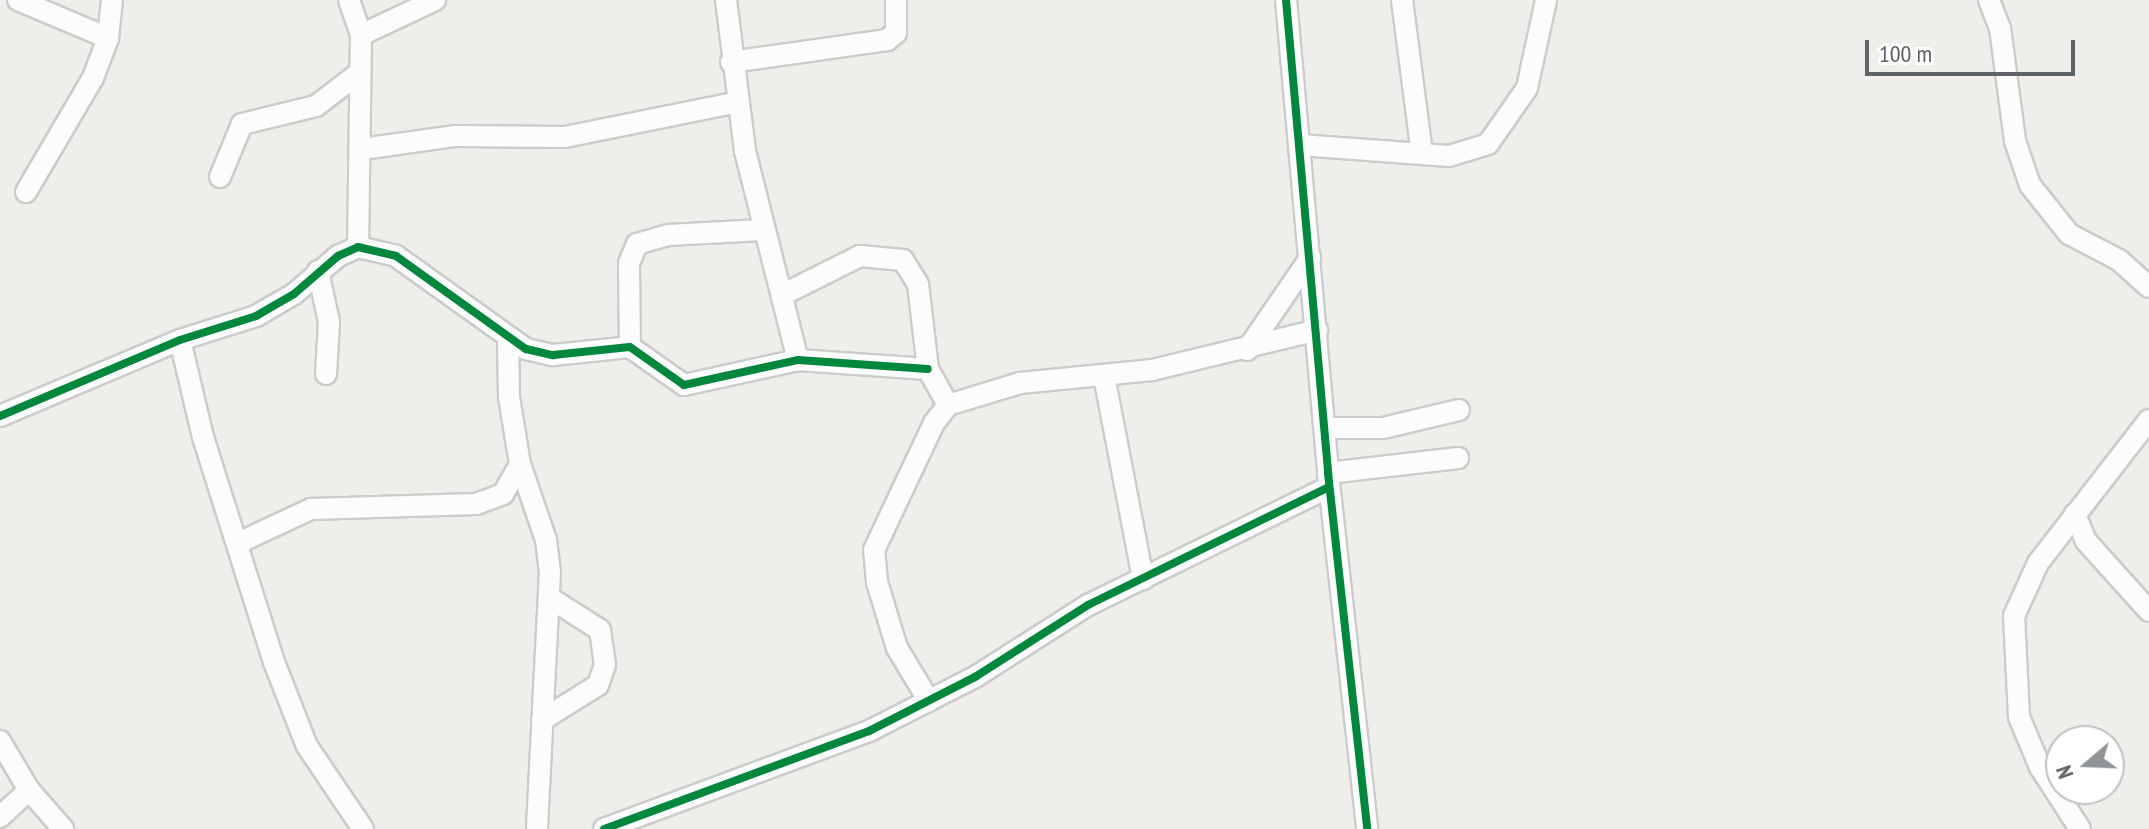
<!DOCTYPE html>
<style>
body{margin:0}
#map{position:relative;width:2149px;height:829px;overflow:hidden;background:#efeeea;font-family:"PT Sans Narrow",sans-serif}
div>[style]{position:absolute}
.roads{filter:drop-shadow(2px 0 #cbcccc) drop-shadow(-2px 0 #cbcccc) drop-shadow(0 2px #cbcccc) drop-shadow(0 -2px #cbcccc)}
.minor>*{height:20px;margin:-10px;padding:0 10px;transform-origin:10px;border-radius:10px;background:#fdfcfc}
.cycleway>*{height:8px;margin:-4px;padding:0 4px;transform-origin:4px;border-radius:4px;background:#00873e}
span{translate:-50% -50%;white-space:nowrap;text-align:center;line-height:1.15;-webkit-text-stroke:8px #fff;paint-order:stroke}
.north{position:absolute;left:2045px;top:725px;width:80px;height:80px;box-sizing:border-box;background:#fff;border:2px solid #bfc1c3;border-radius:50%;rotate:251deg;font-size:22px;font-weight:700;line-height:32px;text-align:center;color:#5f6368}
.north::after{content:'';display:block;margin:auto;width:28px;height:36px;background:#919496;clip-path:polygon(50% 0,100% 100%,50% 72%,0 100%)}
.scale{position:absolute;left:1865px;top:40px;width:210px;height:36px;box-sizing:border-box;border:4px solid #5f6368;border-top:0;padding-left:10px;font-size:24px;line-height:28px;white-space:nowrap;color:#5f6368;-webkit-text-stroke:6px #fff;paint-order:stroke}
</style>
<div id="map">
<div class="roads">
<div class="minor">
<i style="left:18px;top:0;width:98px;rotate:22.9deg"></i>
<i style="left:349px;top:0;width:37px;rotate:71deg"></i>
<i style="left:361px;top:35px;width:212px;rotate:90.8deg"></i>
<i style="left:726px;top:0;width:152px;rotate:82.8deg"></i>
<i style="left:745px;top:151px;width:216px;rotate:75.8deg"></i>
<i style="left:1286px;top:0;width:475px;rotate:84.9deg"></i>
<i style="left:1328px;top:473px;width:358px;rotate:83.7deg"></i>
<i style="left:1402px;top:0;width:155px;rotate:82.6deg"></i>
<i style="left:1989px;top:0;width:30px;rotate:69deg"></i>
<i style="left:2000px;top:28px;width:114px;rotate:82.4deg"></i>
<i style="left:2015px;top:141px;width:46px;rotate:71.2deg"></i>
<i style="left:2030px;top:185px;width:63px;rotate:51.5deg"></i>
<i style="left:2069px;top:234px;width:56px;rotate:27.5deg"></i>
<i style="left:2119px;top:260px;width:40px;rotate:42deg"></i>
<i style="left:361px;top:35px;width:82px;rotate:-25.3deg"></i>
<i style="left:731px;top:62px;width:158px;rotate:-8deg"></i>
<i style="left:887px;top:40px;width:11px;rotate:-38deg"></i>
<i style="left:896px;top:33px;width:33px;rotate:-90deg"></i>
<i style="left:1300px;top:145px;width:149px;rotate:4.2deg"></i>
<i style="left:1449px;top:156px;width:41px;rotate:-17.1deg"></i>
<i style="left:1488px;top:144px;width:68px;rotate:-55.1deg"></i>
<i style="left:1527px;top:88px;width:90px;rotate:-77.8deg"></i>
<i style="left:362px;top:149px;width:93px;rotate:-8deg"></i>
<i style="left:454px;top:136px;width:111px;rotate:0.5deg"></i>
<i style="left:565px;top:137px;width:177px;rotate:-11.4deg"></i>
<i style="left:220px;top:177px;width:57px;rotate:-67.5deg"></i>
<i style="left:242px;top:124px;width:76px;rotate:-13.7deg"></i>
<i style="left:316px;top:106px;width:54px;rotate:-37.5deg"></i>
<i style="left:26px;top:192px;width:132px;rotate:-59.6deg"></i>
<i style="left:93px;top:78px;width:43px;rotate:-69.4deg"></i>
<i style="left:108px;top:38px;width:38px;rotate:-84deg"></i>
<i style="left:318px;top:271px;width:52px;rotate:77.8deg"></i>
<i style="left:329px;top:322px;width:52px;rotate:93.3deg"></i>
<i style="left:782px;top:295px;width:87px;rotate:-26.6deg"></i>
<i style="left:860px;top:256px;width:43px;rotate:5.3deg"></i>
<i style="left:903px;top:260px;width:28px;rotate:58deg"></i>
<i style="left:918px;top:284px;width:86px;rotate:83.3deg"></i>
<i style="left:928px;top:369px;width:41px;rotate:60.9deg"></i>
<i style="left:508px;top:338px;width:59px;rotate:89deg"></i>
<i style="left:509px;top:397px;width:68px;rotate:80.7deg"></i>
<i style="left:520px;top:464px;width:80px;rotate:71.1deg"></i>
<i style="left:546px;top:540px;width:31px;rotate:83deg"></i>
<i style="left:550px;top:571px;width:258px;rotate:92.9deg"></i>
<i style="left:180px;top:340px;width:100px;rotate:76.7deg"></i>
<i style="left:203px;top:437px;width:236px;rotate:72.5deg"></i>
<i style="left:274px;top:662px;width:90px;rotate:68.6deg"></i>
<i style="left:307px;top:746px;width:100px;rotate:56deg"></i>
<i style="left:630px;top:347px;width:84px;rotate:-90.7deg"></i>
<i style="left:629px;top:263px;width:21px;rotate:-67deg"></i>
<i style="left:637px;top:244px;width:32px;rotate:-16deg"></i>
<i style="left:668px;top:235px;width:94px;rotate:-3deg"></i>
<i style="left:1247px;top:350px;width:112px;rotate:-55.6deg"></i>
<i style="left:1104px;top:376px;width:207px;rotate:79.1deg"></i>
<i style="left:0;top:416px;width:195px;rotate:-22.9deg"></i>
<i style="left:180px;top:340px;width:80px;rotate:-17.5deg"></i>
<i style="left:256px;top:316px;width:44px;rotate:-30.1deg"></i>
<i style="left:294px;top:294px;width:58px;rotate:-40.8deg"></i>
<i style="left:338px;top:256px;width:22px;rotate:-24deg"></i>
<i style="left:358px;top:247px;width:39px;rotate:13deg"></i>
<i style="left:396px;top:256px;width:160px;rotate:35.6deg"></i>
<i style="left:526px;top:349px;width:28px;rotate:13deg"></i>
<i style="left:553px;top:355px;width:77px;rotate:-5.9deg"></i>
<i style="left:630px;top:347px;width:66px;rotate:35.1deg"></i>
<i style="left:684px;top:385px;width:117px;rotate:-12.4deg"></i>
<i style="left:798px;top:360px;width:130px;rotate:4deg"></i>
<i style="left:1325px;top:428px;width:58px"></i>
<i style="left:1383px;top:428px;width:78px;rotate:-13.3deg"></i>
<i style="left:1328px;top:473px;width:131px;rotate:-6.6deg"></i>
<i style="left:2075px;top:514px;width:29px;rotate:68deg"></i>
<i style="left:2086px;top:541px;width:94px;rotate:48deg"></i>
<i style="left:238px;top:543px;width:81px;rotate:-25deg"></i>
<i style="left:311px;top:509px;width:165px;rotate:-1.7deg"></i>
<i style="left:476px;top:504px;width:29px;rotate:-20deg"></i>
<i style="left:503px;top:494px;width:34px;rotate:-60deg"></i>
<i style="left:929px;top:701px;width:62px;rotate:-121.1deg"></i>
<i style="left:897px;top:648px;width:69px;rotate:-106.9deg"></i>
<i style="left:877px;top:582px;width:32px;rotate:-95deg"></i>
<i style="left:874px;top:550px;width:140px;rotate:-64.7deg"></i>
<i style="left:934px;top:423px;width:23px;rotate:-52deg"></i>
<i style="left:948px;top:405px;width:75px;rotate:-17deg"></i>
<i style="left:1020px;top:383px;width:133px;rotate:-5.6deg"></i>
<i style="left:1152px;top:370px;width:170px;rotate:-13.6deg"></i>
<i style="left:542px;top:720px;width:66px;rotate:-32deg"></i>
<i style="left:598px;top:685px;width:21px;rotate:-71deg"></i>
<i style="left:605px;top:665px;width:35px;rotate:-98deg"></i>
<i style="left:600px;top:630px;width:59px;rotate:-147.4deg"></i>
<i style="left:0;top:741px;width:57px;rotate:59.4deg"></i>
<i style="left:29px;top:790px;width:52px;rotate:48.9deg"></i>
<i style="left:0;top:817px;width:40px;rotate:-43deg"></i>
<i style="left:604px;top:829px;width:283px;rotate:-20.3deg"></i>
<i style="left:869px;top:731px;width:119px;rotate:-27deg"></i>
<i style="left:975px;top:677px;width:134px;rotate:-32.5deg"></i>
<i style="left:1088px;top:605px;width:268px;rotate:-26.1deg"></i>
<i style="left:2080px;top:829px;width:74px;rotate:-122.8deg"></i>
<i style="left:2040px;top:767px;width:54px;rotate:-112.8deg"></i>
<i style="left:2019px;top:717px;width:101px;rotate:-92.8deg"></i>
<i style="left:2014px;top:616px;width:58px;rotate:-65.6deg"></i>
<i style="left:2038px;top:563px;width:181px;rotate:-52.2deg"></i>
</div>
</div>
<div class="cycleway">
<i style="left:1286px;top:0;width:475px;rotate:84.9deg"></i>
<i style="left:1328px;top:473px;width:358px;rotate:83.7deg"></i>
<i style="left:0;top:416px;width:195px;rotate:-22.9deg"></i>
<i style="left:180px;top:340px;width:80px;rotate:-17.5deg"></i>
<i style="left:256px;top:316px;width:44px;rotate:-30.1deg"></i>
<i style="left:294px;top:294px;width:58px;rotate:-40.8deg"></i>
<i style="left:338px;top:256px;width:22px;rotate:-24deg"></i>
<i style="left:358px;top:247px;width:39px;rotate:13deg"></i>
<i style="left:396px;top:256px;width:160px;rotate:35.6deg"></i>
<i style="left:526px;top:349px;width:28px;rotate:13deg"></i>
<i style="left:553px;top:355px;width:77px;rotate:-5.9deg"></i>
<i style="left:630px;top:347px;width:66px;rotate:35.1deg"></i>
<i style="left:684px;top:385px;width:117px;rotate:-12.4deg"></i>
<i style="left:798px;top:360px;width:130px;rotate:4deg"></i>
<i style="left:604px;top:829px;width:283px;rotate:-20.3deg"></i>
<i style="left:869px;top:731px;width:119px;rotate:-27deg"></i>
<i style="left:975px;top:677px;width:134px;rotate:-32.5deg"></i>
<i style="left:1088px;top:605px;width:268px;rotate:-26.1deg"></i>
</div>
<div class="north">N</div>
<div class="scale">100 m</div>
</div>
